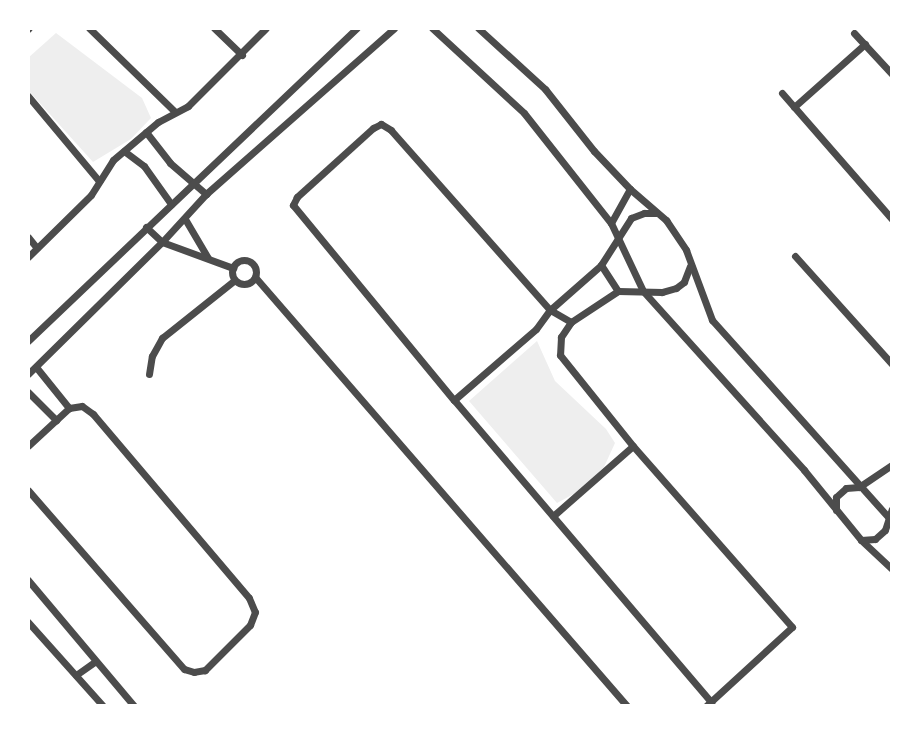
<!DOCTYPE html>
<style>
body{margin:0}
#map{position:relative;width:920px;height:734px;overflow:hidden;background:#fff;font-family:"Varela Round",sans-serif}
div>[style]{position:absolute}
.green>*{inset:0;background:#eee}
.minor>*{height:7px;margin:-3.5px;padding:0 3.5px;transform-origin:3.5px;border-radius:3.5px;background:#4c4c4c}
.minor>.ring{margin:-3.5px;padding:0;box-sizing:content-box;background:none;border:7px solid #4c4c4c;border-radius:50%}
span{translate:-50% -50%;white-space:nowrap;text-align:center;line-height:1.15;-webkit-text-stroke:7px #fff;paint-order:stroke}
.frame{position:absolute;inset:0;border:30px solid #fff;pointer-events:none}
</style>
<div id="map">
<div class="green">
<i style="clip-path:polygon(56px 33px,142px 98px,151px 118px,131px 139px,93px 162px,28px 90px,28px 58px)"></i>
<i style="clip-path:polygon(537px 341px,555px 381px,606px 429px,615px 443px,604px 467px,581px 490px,557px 503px,469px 401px)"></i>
</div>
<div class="minor">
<i style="left:89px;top:28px;width:120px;rotate:44.3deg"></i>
<i style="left:214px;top:28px;width:39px;rotate:44deg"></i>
<i style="left:432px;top:28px;width:125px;rotate:42.7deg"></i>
<i style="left:524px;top:113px;width:140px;rotate:51.7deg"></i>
<i style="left:611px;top:223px;width:75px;rotate:64.8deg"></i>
<i style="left:643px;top:291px;width:241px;rotate:48deg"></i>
<i style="left:804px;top:470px;width:90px;rotate:50.8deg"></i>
<i style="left:861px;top:540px;width:42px;rotate:43.1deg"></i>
<i style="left:478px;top:28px;width:91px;rotate:42.3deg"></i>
<i style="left:545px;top:89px;width:79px;rotate:51.7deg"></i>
<i style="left:594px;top:151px;width:52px;rotate:46.5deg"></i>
<i style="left:630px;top:189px;width:48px;rotate:40.7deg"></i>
<i style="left:666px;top:220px;width:36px;rotate:56deg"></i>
<i style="left:686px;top:250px;width:75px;rotate:69.6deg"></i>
<i style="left:712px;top:320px;width:270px;rotate:48.2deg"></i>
<i style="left:28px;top:29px;width:1px;rotate:-45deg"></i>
<i style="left:854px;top:33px;width:56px;rotate:47.2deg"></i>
<i style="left:782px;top:93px;width:167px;rotate:48.9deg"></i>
<i style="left:28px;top:96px;width:111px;rotate:50.1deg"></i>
<i style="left:794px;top:107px;width:95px;rotate:-41.6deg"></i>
<i style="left:146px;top:132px;width:39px;rotate:52deg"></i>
<i style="left:170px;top:163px;width:48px;rotate:40.7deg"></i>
<i style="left:124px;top:151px;width:25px;rotate:37deg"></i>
<i style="left:144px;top:166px;width:47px;rotate:54.6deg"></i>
<i style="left:185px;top:219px;width:45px;rotate:59.5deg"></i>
<i style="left:611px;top:223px;width:39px;rotate:-61deg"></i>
<i style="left:146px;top:227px;width:22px;rotate:43deg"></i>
<i style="left:162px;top:242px;width:76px;rotate:20.1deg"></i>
<i style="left:28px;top:237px;width:14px;rotate:51deg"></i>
<i style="left:795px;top:256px;width:145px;rotate:48.1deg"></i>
<i style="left:28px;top:257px;width:88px;rotate:-44.5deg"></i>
<i style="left:91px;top:195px;width:41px;rotate:-57.8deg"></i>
<i style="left:113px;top:160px;width:59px;rotate:-40.2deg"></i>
<i style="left:158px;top:122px;width:34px;rotate:-28deg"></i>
<i style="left:188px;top:106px;width:110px;rotate:-45deg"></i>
<i class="ring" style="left:232px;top:260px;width:17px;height:17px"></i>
<i style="left:601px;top:265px;width:31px;rotate:57deg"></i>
<i style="left:690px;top:266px;width:17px;rotate:111deg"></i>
<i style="left:684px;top:282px;width:10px;rotate:143deg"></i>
<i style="left:676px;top:288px;width:15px;rotate:164deg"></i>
<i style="left:662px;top:292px;width:44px;rotate:-178.7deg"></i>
<i style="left:618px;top:291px;width:56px;rotate:146.6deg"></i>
<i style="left:571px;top:322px;width:18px;rotate:124deg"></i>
<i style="left:561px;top:337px;width:18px;rotate:93deg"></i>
<i style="left:560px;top:355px;width:117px;rotate:51.3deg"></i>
<i style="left:633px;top:446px;width:241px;rotate:48.7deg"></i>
<i style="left:792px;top:627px;width:117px;rotate:137.4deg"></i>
<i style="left:255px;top:277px;width:568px;rotate:49.07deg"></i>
<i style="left:571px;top:322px;width:24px;rotate:-150deg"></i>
<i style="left:550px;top:310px;width:240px;rotate:-131.5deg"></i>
<i style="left:391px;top:130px;width:12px;rotate:-149deg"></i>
<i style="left:381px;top:124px;width:9px;rotate:153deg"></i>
<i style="left:373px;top:128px;width:103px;rotate:137.8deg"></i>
<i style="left:297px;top:197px;width:9px;rotate:117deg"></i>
<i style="left:293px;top:205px;width:253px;rotate:50.5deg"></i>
<i style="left:454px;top:400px;width:397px;rotate:49.6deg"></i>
<i style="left:28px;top:341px;width:454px;rotate:-43.6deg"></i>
<i style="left:36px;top:367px;width:53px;rotate:51.2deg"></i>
<i style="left:28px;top:374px;width:188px;rotate:-44.6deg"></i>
<i style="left:162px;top:242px;width:65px;rotate:-47.5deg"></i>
<i style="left:206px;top:194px;width:251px;rotate:-41.4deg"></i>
<i style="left:149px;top:374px;width:18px;rotate:-81deg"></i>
<i style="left:152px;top:356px;width:21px;rotate:-61deg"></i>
<i style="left:162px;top:338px;width:93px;rotate:-38.5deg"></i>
<i style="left:28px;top:392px;width:40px;rotate:45deg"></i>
<i style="left:454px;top:400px;width:108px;rotate:-40.9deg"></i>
<i style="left:536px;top:329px;width:24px;rotate:-54deg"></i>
<i style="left:550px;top:310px;width:68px;rotate:-41.4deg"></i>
<i style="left:601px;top:265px;width:56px;rotate:-57.4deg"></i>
<i style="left:631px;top:218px;width:14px;rotate:-21deg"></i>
<i style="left:644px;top:213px;width:12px"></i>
<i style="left:28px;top:446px;width:56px;rotate:-42.8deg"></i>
<i style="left:69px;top:408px;width:13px;rotate:-9deg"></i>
<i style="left:82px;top:406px;width:14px;rotate:36deg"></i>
<i style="left:93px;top:414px;width:241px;rotate:49.7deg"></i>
<i style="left:249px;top:598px;width:15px;rotate:67deg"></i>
<i style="left:255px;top:612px;width:14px;rotate:111deg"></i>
<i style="left:250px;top:625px;width:64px;rotate:135deg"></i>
<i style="left:205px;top:670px;width:11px;rotate:170deg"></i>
<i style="left:194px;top:672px;width:10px;rotate:-163deg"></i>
<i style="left:184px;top:669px;width:237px;rotate:-131.1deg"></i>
<i style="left:836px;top:510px;width:13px;rotate:-90deg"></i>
<i style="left:836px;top:497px;width:13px;rotate:-42deg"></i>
<i style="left:846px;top:488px;width:13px;rotate:-4deg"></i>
<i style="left:859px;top:487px;width:40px;rotate:-34deg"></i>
<i style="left:553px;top:516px;width:106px;rotate:-41.2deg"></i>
<i style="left:861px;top:540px;width:14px;rotate:-4deg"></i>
<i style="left:875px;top:539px;width:13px;rotate:-42deg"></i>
<i style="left:885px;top:530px;width:22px;rotate:-72deg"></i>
<i style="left:28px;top:580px;width:165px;rotate:49.9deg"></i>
<i style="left:28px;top:622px;width:113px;rotate:48.2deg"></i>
<i style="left:76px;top:675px;width:24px;rotate:-35deg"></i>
</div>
<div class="frame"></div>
</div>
